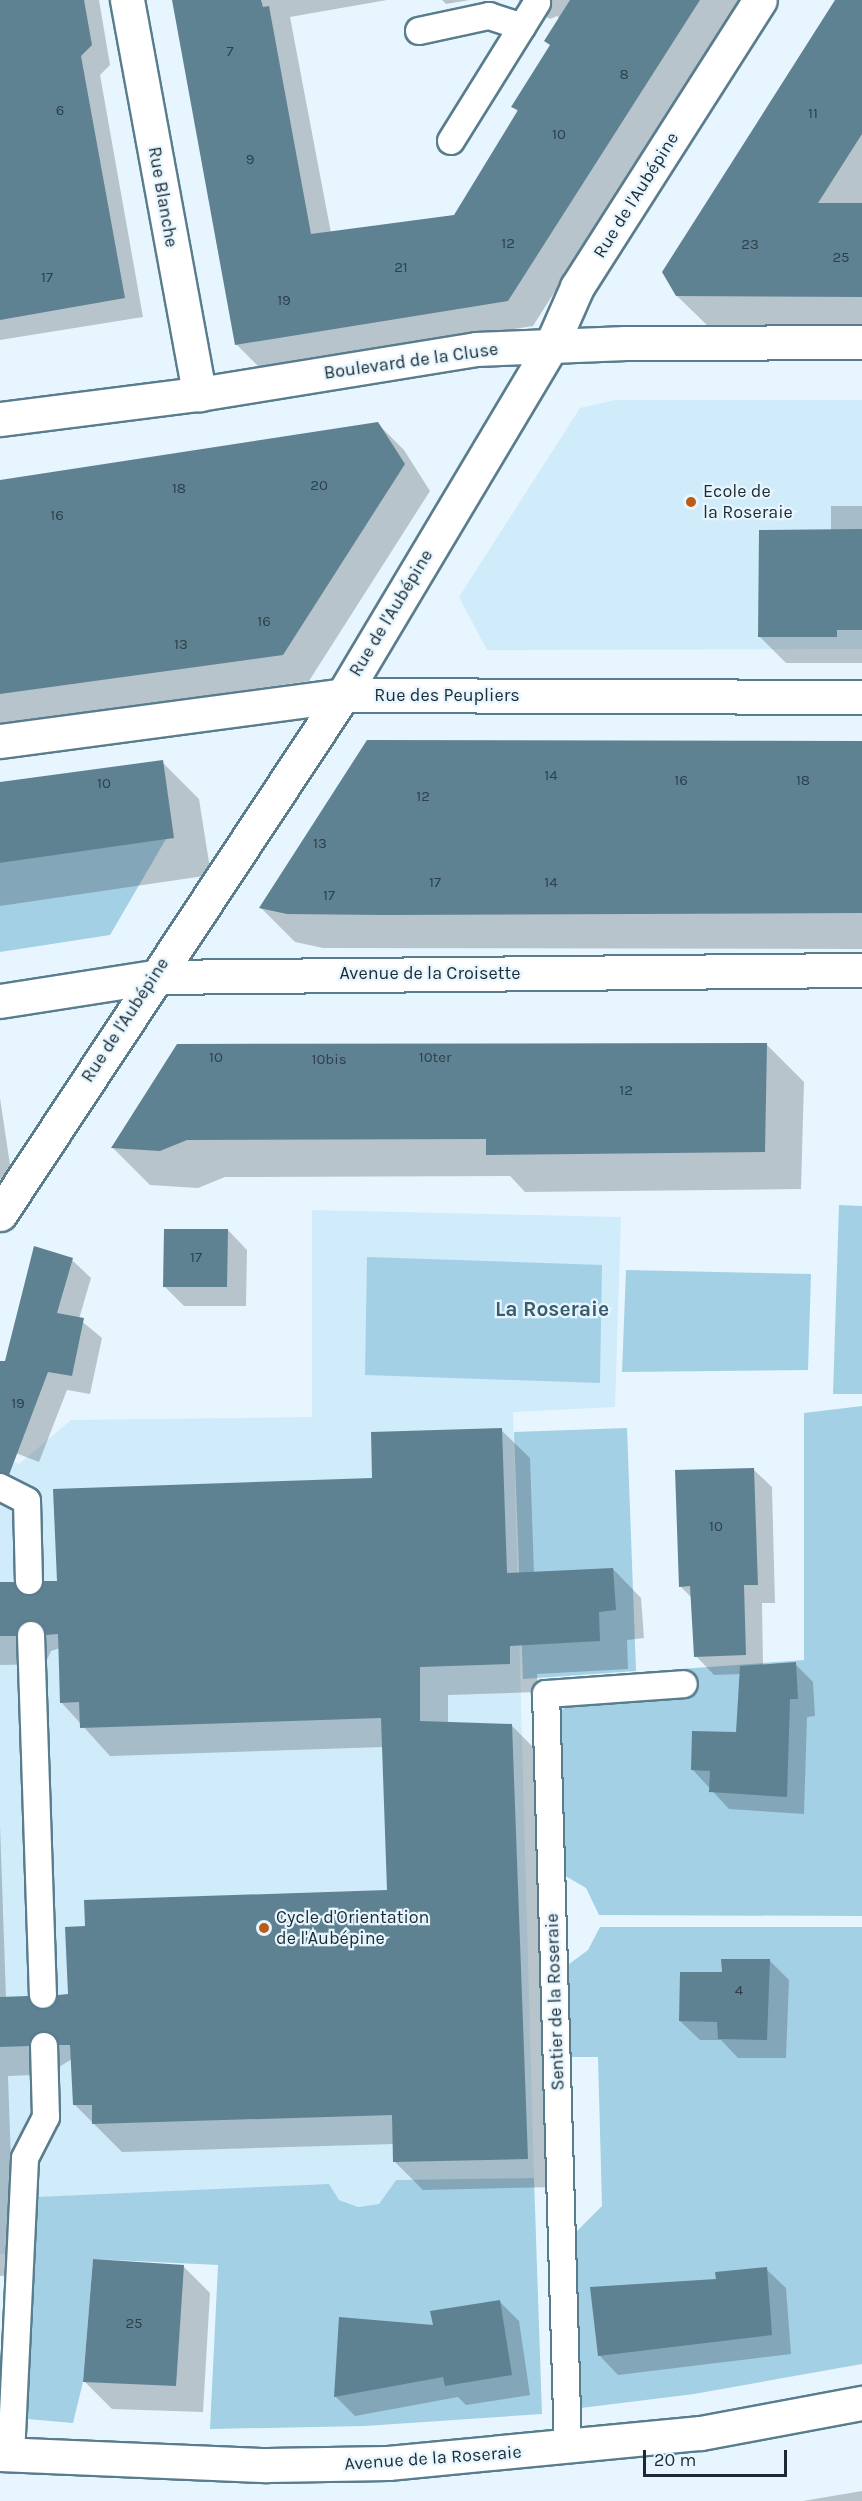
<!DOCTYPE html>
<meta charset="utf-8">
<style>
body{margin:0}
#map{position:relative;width:862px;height:2501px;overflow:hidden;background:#e7f6fe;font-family:Karla,sans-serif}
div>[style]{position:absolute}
.built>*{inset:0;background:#d0ebfa}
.green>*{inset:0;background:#a4d0e6}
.shadow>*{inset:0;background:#0003}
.building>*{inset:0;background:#5f8293}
.roads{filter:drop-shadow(2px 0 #5a7d8e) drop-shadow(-2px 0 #5a7d8e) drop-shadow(0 2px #5a7d8e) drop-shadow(0 -2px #5a7d8e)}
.lane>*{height:26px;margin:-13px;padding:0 13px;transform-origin:13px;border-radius:13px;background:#fff}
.street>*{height:33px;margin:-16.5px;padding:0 16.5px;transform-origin:16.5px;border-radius:16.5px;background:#fff}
.secondary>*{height:33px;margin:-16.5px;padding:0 16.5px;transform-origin:16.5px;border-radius:16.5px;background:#fff}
.dots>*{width:16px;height:16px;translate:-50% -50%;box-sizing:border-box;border:3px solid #e7f6fe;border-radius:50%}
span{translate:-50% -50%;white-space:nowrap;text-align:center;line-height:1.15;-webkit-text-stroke:4.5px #e7f6fe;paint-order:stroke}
.number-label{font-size:15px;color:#2d414b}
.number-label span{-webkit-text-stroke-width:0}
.street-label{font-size:18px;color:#1c2b33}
.poi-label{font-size:18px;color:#1c2b33}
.left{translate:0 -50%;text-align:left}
.quarter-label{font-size:21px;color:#3a5d6d;font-weight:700}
.scale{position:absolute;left:643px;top:2450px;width:144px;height:27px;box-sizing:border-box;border:3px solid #1c2b33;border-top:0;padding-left:8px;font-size:18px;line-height:21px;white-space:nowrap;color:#1c2b33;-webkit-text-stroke:4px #e7f6fe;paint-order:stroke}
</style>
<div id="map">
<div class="built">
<i style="clip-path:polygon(615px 400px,862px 400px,862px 649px,487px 650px,459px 597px,580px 408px)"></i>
<i style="clip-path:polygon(312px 1210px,621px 1217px,615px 1407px,513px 1412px,534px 2178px,396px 2180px,379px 2204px,358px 2207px,339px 2200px,36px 2197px,34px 2254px,0 2254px,0 1457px,19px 1464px,71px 1420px,312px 1417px)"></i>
</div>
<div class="green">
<i style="clip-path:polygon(166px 839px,110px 935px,0 952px,0 863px)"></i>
<i style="clip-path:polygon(839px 1205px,862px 1206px,862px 1394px,833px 1394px)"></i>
<i style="clip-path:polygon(367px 1257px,602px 1265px,600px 1383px,365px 1375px)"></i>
<i style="clip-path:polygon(626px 1270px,811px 1274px,808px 1370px,622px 1372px)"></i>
<i style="clip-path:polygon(862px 1406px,862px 1916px,599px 1915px,586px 1888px,562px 1874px,556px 1715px,567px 1706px,685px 1697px,681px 1669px,804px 1660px,804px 1413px)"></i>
<i style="clip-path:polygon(627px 1428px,636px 1671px,523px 1679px,514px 1432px)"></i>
<i style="clip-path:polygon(600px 1927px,862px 1927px,862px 2364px,694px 2394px,581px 2408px,570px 2238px,602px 2206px,598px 2057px,567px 2057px,565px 1967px,588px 1950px)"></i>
<i style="clip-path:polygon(534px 2178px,542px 2414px,365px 2426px,210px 2429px,218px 2265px,93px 2259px,83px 2382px,73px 2423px,27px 2419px,36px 2197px,329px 2184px,339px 2200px,358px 2207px,379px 2204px,396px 2180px)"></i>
</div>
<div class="shadow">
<i style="clip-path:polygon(0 0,99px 0,110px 65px,100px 75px,143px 317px,0 340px)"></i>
<i style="clip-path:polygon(173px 0,387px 0,290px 17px,331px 233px,455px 216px,518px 112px,513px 107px,552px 46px,560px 19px,557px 16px,550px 19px,518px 0,740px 0,533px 326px,261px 369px,236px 344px)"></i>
<i style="clip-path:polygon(442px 0,470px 0,446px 4px)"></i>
<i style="clip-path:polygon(837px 0,862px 0,862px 327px,708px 326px,677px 296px)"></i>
<i style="clip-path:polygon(378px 424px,404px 450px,430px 491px,309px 681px,0 725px,0 482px)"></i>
<i style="clip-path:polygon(831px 506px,862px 506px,862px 663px,786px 663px,759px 636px,831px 531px)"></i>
<i style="clip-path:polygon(862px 742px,862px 949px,323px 948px,295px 942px,261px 908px)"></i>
<i style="clip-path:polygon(162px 762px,199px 799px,211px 875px,0 906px,0 785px)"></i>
<i style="clip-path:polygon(767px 1045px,804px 1082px,801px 1189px,525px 1192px,510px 1176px,225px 1177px,198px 1188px,150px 1185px,113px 1148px)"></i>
<i style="clip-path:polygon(0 1098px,12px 1178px,0 1179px)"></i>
<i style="clip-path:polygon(228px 1230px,247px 1250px,246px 1306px,184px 1306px,164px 1286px)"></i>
<i style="clip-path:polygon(72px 1260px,91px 1278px,79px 1319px,102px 1338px,90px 1394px,67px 1390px,39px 1462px,0 1447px,0 1365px,5px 1367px)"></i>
<i style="clip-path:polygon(501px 1430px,530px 1458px,534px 1573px,613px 1569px,641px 1598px,644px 1638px,627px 1640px,628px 1669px,537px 1674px,538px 1692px,448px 1695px,448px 1724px,512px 1726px,540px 1754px,556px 2187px,423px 2190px,395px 2162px,394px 2144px,122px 2152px,74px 2104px,72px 2059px,59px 2067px,57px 2074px,8px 2076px,15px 2275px,0 2276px,0 1825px,6px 1998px,27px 1997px,41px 2010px,52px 2009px,69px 1996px,388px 1891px,384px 1747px,110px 1756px,61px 1702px,60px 1648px,51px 1651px,45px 1664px,0 1665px,0 1584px,13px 1583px,30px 1598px,58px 1582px,374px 1480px)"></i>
<i style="clip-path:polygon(753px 1469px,772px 1487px,775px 1603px,762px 1603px,763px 1666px,795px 1664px,813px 1682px,815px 1716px,807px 1717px,804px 1814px,729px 1809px,692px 1769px,738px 1734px,741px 1674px,714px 1675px,696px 1656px,692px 1598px,680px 1586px)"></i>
<i style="clip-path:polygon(769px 1960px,789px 1980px,786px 2058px,738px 2058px,721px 2040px,700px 2040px,680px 2021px,724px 1974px)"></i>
<i style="clip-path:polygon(184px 2267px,210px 2293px,203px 2412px,112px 2409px,85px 2382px)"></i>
<i style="clip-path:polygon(766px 2269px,786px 2288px,791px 2354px,618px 2375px,599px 2355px,718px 2280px)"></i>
<i style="clip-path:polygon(499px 2301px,519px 2321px,530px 2395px,466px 2405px,458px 2397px,355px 2416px,335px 2396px,435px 2327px)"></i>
<i style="clip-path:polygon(862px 2491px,862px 2501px,803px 2501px)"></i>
</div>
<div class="building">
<i style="clip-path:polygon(0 0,84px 0,92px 45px,81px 56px,125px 298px,0 320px)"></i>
<i style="clip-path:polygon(172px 0,261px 0,263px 7px,269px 6px,311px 234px,454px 215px,518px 110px,511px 107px,550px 45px,544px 41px,570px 0,700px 0,508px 301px,235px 345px)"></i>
<i style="clip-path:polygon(835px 0,862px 0,862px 134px,818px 203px,862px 203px,862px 297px,676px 296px,662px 272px)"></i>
<i style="clip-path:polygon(378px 422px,405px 464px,283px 655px,0 694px,0 480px)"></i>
<i style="clip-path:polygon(862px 529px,862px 630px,837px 630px,837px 637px,758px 637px,759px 530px)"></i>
<i style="clip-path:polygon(367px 740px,862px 741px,862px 913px,384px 915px,287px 914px,259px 908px)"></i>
<i style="clip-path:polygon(163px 760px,174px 838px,0 863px,0 782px)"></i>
<i style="clip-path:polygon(767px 1043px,765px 1152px,486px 1155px,486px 1139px,187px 1140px,160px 1151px,111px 1148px,177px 1044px)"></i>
<i style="clip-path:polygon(164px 1229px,228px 1229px,227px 1287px,163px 1287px)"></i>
<i style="clip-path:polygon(34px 1246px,73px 1258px,57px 1313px,84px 1318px,72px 1376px,48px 1372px,9px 1475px,0 1472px,0 1361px,5px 1361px)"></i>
<i style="clip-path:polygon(502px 1428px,507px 1573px,613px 1568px,616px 1610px,599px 1612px,600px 1641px,510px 1646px,510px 1664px,420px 1667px,420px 1721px,512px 1724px,528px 2159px,393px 2162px,392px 2115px,92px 2124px,92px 2105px,73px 2105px,70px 2045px,59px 2045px,56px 2038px,44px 2031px,36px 2034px,29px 2046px,0 2047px,0 1997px,28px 1996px,31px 2003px,43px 2010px,51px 2007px,58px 1995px,68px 1994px,65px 1927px,85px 1926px,84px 1900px,387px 1890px,381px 1718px,80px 1728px,79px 1702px,60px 1703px,58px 1634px,46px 1635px,43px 1627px,31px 1620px,23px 1623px,16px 1636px,0 1636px,0 1582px,14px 1582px,21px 1594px,30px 1596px,42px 1589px,44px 1581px,57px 1581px,53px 1489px,372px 1478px,371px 1432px)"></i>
<i style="clip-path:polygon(754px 1468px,758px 1585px,744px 1585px,746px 1655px,694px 1657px,690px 1586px,679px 1587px,675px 1470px)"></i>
<i style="clip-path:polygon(796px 1662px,798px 1699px,790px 1699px,787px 1797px,709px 1792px,710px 1771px,691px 1770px,692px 1731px,736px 1732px,740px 1666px)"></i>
<i style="clip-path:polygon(721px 1959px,770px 1959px,767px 2040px,718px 2039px,717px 2022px,679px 2021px,680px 1972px,722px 1972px)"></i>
<i style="clip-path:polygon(93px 2259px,184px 2265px,176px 2386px,83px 2382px)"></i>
<i style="clip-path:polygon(767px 2267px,772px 2335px,598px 2356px,590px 2287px,716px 2279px,715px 2272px)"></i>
<i style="clip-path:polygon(500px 2300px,512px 2375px,445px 2386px,443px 2377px,334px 2397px,339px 2317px,433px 2325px,430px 2311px)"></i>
</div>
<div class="roads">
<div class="lane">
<i style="left:419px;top:31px;width:72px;rotate:-12.1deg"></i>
<i style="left:489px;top:16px;width:35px;rotate:18deg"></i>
<i style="left:451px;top:141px;width:163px;rotate:-58.1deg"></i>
<i style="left:0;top:1487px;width:30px;rotate:27deg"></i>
<i style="left:27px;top:1501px;width:80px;rotate:88.6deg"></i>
<i style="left:31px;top:1635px;width:360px;rotate:88.1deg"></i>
<i style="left:568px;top:2448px;width:754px;rotate:-91.67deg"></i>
<i style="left:546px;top:1694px;width:138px;rotate:-4.1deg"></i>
<i style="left:11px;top:2456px;width:298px;rotate:-87.3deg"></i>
<i style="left:25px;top:2158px;width:46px;rotate:-62.9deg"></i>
<i style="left:46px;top:2117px;width:71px;rotate:-91.6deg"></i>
</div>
<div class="street">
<i style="left:127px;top:0;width:401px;rotate:79.6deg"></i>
<i style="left:0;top:741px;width:346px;rotate:-7.6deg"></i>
<i style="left:343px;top:695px;width:519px;rotate:0.22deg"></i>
<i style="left:0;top:1001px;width:155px;rotate:-8.9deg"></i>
<i style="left:153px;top:977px;width:709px;rotate:-0.57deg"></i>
<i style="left:0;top:1214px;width:622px;rotate:-56.54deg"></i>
<i style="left:343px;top:695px;width:406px;rotate:-59.2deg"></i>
<i style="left:551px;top:346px;width:64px;rotate:-66.2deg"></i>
<i style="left:577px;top:287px;width:340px;rotate:-57.5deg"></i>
</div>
<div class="secondary">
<i style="left:0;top:419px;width:201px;rotate:-7.2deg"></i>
<i style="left:199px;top:394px;width:281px;rotate:-9.2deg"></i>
<i style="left:476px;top:349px;width:150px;rotate:-2.3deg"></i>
<i style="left:626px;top:343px;width:236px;rotate:-0.2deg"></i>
<i style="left:0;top:2454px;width:267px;rotate:2.4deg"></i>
<i style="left:267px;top:2465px;width:121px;rotate:-0.9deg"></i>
<i style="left:388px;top:2463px;width:314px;rotate:-5.5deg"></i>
<i style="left:701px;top:2433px;width:164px;rotate:-10.6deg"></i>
</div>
</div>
<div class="dots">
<i style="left:691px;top:502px;background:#bb5b16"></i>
<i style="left:264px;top:1928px;background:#bb5b16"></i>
</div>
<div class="number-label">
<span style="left:230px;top:52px">7</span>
<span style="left:624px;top:75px">8</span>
<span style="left:60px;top:111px">6</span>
<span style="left:813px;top:114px">11</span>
<span style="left:559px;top:135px">10</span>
<span style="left:250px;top:160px">9</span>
<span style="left:508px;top:244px">12</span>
<span style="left:750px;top:245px">23</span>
<span style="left:841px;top:258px">25</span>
<span style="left:401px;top:268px">21</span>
<span style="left:47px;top:278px">17</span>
<span style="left:284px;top:301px">19</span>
<span style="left:319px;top:486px">20</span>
<span style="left:179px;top:489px">18</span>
<span style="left:57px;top:516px">16</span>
<span style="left:264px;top:622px">16</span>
<span style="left:181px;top:645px">13</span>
<span style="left:551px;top:776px">14</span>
<span style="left:681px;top:781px">16</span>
<span style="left:803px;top:781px">18</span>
<span style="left:104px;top:784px">10</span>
<span style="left:423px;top:797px">12</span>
<span style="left:320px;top:844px">13</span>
<span style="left:435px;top:883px">17</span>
<span style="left:551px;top:883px">14</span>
<span style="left:329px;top:896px">17</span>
<span style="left:216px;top:1058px">10</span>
<span style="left:435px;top:1058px">10ter</span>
<span style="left:329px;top:1060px">10bis</span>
<span style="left:626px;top:1091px">12</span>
<span style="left:196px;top:1258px">17</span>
<span style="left:18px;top:1404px">19</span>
<span style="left:716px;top:1527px">10</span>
<span style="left:739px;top:1991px">4</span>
<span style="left:134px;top:2324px">25</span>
</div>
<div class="street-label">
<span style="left:636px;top:195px;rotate:-58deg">Rue de l'Aubépine</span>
<span style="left:163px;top:197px;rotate:80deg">Rue Blanche</span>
<span style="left:411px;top:361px;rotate:-8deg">Boulevard de la Cluse</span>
<span style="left:391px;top:613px;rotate:-59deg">Rue de l'Aubépine</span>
<span style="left:447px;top:695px">Rue des Peupliers</span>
<span style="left:430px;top:973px">Avenue de la Croisette</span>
<span style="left:125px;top:1020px;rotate:-57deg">Rue de l'Aubépine</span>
<span style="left:555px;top:2002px;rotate:-92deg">Sentier de la Roseraie</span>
<span style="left:433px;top:2458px;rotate:-4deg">Avenue de la Roseraie</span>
</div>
<div class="poi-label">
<span class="left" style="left:703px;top:502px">Ecole de<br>la Roseraie</span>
<span class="left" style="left:276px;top:1928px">Cycle d'Orientation<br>de l'Aubépine</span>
</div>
<div class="quarter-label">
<span style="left:552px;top:1309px">La Roseraie</span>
</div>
<div class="scale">20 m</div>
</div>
